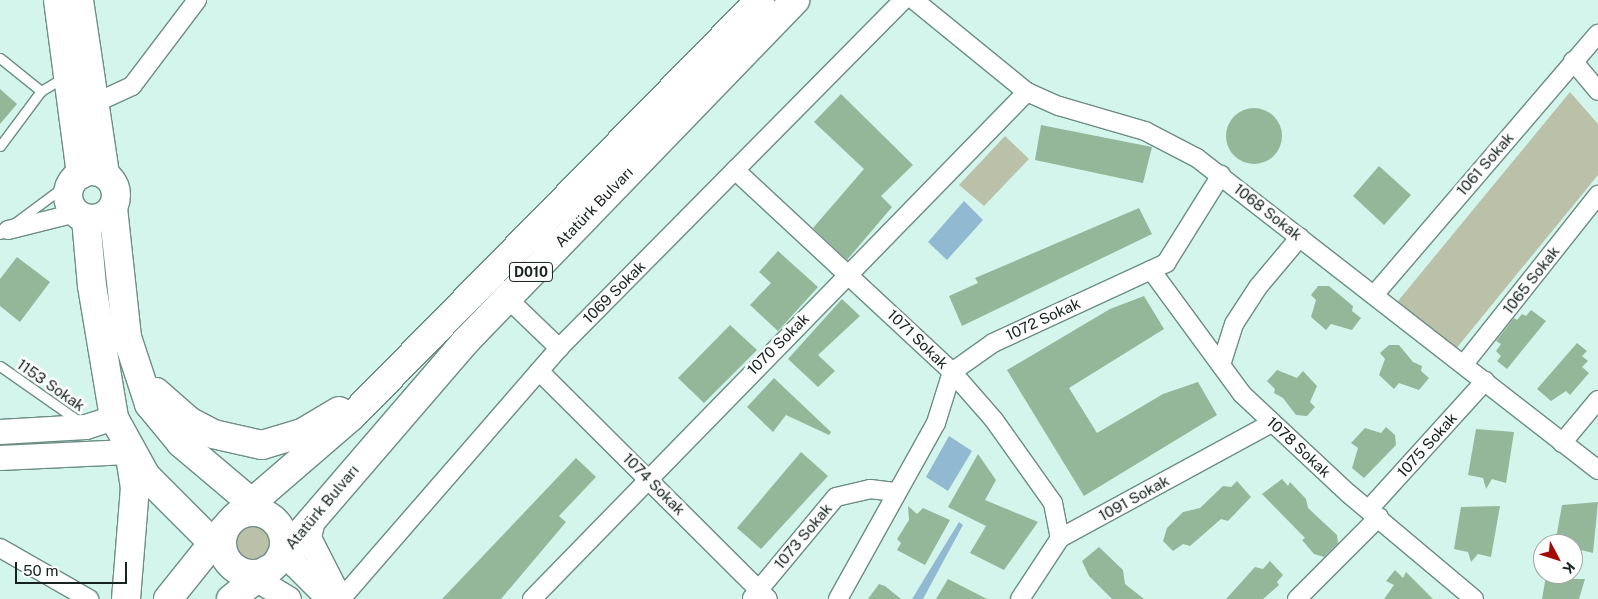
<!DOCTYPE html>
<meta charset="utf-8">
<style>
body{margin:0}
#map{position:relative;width:1598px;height:599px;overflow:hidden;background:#d3f5ec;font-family:"Public Sans",sans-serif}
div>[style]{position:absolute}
.green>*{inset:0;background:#bbc1a8}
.round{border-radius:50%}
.water>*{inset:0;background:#91b9d2}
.building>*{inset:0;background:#95b799}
.roads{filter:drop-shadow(1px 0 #6d8d85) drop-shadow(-1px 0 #6d8d85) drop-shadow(0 1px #6d8d85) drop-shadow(0 -1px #6d8d85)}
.lane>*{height:9px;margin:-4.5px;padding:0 4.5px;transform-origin:4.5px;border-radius:4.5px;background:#fff}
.street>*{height:18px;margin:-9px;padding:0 9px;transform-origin:9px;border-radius:9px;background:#fff}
.secondary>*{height:24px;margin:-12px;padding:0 12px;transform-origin:12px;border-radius:12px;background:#fff}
.highway>*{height:28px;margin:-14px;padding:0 14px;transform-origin:14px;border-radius:14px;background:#fff}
.highway>.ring{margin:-14px;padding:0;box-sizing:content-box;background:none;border:28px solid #fff;border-radius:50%}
span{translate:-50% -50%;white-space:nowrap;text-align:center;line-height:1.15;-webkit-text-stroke:5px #fff;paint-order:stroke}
.shield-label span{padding:1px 4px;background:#fff;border:1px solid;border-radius:4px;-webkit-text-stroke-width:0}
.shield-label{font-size:14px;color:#15221f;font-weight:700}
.street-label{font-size:15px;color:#15221f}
.north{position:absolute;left:1533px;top:534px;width:50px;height:50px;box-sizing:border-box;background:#fff;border:1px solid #a1a7a5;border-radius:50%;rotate:130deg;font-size:14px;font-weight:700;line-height:20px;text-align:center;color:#15221f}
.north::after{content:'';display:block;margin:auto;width:18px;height:22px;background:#a30c06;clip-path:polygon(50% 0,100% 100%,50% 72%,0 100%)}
.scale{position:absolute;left:15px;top:562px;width:112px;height:22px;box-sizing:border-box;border:2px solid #15221f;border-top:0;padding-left:6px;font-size:15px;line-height:18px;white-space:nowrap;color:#15221f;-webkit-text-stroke:4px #fff;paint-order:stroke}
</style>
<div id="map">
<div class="green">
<i style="clip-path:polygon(1570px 92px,1598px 124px,1598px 175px,1455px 350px,1398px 301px)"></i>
<i style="clip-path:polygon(1005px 136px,1029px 159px,984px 206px,959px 185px)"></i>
<i class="round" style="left:235px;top:524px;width:36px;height:36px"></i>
</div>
<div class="water">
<i style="clip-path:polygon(964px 201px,983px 220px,947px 260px,928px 242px)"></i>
<i style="clip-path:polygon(949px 436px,972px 451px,948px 491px,926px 477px)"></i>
<i style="clip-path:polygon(959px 522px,963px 525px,923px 599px,912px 599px)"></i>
</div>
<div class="building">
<i style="clip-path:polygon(0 89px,17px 104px,0 124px)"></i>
<i style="clip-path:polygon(841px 94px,913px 165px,881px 196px,892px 207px,847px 260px,813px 228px,864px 169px,814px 122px)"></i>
<i class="round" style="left:1226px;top:108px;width:56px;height:56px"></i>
<i style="clip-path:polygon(1041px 125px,1152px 147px,1143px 183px,1035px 160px)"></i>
<i style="clip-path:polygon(1379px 166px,1411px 195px,1384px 225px,1353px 196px)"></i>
<i style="clip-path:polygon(1139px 208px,1152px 234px,962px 326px,949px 296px,978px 283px,975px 278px)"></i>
<i style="clip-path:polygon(778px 251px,818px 287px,778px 331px,750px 305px,771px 283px,759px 272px)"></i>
<i style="clip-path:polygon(17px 257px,50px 282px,20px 322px,0 306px,0 279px)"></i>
<i style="clip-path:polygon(1318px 286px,1329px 286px,1353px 306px,1352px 311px,1361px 318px,1352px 330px,1331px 324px,1326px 330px,1311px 317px,1316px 300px,1311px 295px)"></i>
<i style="clip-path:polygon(1144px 296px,1164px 329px,1069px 388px,1097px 433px,1163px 394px,1198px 382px,1217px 415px,1084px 496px,1007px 370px,1110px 309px)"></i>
<i style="clip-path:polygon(842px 299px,860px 316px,818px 355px,835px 371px,818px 387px,788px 359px)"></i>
<i style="clip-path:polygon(1531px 310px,1546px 321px,1507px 369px,1497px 361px,1501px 356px,1496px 351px,1501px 344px,1496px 341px,1514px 318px,1517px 320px,1522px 314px,1526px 316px)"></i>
<i style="clip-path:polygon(730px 325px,757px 350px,704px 403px,678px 378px)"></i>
<i style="clip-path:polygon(1577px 343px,1587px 351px,1582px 356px,1588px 361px,1582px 367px,1589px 373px,1570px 395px,1566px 391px,1551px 401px,1537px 389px)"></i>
<i style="clip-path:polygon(1389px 345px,1399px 345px,1413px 362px,1422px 366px,1421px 371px,1429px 378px,1419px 390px,1399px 383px,1394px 389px,1379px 375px,1385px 359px,1380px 353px)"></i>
<i style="clip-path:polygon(1277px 370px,1297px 378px,1303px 371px,1317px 386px,1310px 402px,1315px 407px,1307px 416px,1296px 415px,1283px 398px,1274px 393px,1275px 389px,1267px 381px)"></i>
<i style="clip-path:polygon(774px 378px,831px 432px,829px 435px,786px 415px,773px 432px,747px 407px)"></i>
<i style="clip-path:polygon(1386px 427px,1395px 435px,1396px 445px,1364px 478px,1352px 468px,1358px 448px,1351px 443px,1365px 428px,1381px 433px)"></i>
<i style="clip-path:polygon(1476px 429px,1514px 432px,1506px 483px,1492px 479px,1486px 489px,1483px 478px,1468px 475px)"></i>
<i style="clip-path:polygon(801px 452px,828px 476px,761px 549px,737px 528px)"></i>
<i style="clip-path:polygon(978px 454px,996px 480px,985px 500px,1038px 522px,1004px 570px,970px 553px,986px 526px,948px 507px)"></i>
<i style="clip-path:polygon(576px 458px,596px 477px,559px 516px,566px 522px,501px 599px,442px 599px)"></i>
<i style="clip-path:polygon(1282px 479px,1288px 486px,1290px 482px,1306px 499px,1308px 508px,1337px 535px,1338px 543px,1324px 557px,1314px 554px,1302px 540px,1305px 538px,1262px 494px)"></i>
<i style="clip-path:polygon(1237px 481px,1251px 497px,1228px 521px,1221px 519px,1190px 546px,1183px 544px,1173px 551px,1163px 541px,1167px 528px,1183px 512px,1200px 508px,1223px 486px,1231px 487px)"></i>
<i style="clip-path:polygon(1598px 502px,1593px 553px,1573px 548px,1573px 544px,1555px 544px,1562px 505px)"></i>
<i style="clip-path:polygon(908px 506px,917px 514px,923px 508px,950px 520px,925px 565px,897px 550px,901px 543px,897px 539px,909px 520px)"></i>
<i style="clip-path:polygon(1500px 506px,1491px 557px,1478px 554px,1471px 562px,1468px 552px,1454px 549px,1461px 507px)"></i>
<i style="clip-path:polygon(1099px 547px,1123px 570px,1125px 584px,1144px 599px,1112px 599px,1089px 576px,1082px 561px)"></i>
<i style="clip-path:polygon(1270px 561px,1283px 575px,1277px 582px,1279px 585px,1263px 599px,1226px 599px,1255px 567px,1263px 569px)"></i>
<i style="clip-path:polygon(1395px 570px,1403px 578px,1406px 572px,1433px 599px,1384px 599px,1394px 585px,1386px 581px)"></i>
<i style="clip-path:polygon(1564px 574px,1569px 574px,1571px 579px,1585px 579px,1579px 599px,1542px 599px,1546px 576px,1561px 579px)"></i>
<i style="clip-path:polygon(948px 579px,987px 599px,936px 599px)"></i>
<i style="clip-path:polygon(879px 584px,885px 586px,901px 599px,868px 599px)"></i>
</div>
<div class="roads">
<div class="lane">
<i style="left:0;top:58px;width:53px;rotate:38.8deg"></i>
<i style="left:0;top:146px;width:69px;rotate:-53.3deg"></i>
<i style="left:41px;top:91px;width:27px;rotate:-31deg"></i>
<i style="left:0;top:234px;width:92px;rotate:-36.6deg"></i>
<i style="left:0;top:366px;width:98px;rotate:35deg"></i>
</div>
<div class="street">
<i style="left:914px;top:0;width:146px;rotate:39.2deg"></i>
<i style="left:1027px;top:92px;width:35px;rotate:24deg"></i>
<i style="left:1059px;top:106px;width:90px;rotate:16.2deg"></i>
<i style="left:1145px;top:131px;width:59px;rotate:27.4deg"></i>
<i style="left:1197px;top:158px;width:508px;rotate:37.88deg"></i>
<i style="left:1573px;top:61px;width:39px;rotate:50deg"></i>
<i style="left:93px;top:104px;width:43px;rotate:-24.8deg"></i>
<i style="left:132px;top:86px;width:108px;rotate:-52.9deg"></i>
<i style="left:735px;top:170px;width:296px;rotate:42.9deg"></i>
<i style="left:952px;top:372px;width:64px;rotate:48.8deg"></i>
<i style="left:994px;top:420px;width:102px;rotate:54.6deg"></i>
<i style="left:1053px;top:503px;width:36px;rotate:79deg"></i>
<i style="left:8px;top:230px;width:70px;rotate:-14deg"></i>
<i style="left:1151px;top:270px;width:154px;rotate:53.7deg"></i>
<i style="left:1242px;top:394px;width:146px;rotate:43.1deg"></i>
<i style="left:1349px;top:494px;width:163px;rotate:40deg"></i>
<i style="left:1374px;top:295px;width:344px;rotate:-49.4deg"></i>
<i style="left:506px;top:297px;width:74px;rotate:43.9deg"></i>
<i style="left:1464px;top:364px;width:216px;rotate:-51.6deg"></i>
<i style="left:1221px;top:365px;width:43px;rotate:-72.4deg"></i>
<i style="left:1234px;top:324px;width:44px;rotate:-57deg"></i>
<i style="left:1258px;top:287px;width:65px;rotate:-50deg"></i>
<i style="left:539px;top:371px;width:323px;rotate:44.9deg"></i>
<i style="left:1562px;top:443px;width:56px;rotate:-50.1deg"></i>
<i style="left:1369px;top:509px;width:173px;rotate:-47.8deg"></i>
<i style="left:0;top:548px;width:103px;rotate:29.8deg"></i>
<i style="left:752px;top:598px;width:131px;rotate:-50.3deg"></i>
<i style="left:836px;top:497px;width:35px;rotate:-13deg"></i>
<i style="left:870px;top:489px;width:25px;rotate:7deg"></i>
<i style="left:341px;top:599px;width:332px;rotate:-49deg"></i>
<i style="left:559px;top:348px;width:489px;rotate:-45.3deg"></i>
<i style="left:532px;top:599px;width:709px;rotate:-45.69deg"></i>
<i style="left:838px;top:599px;width:201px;rotate:-60.9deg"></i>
<i style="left:936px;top:423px;width:53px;rotate:-72.6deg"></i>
<i style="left:952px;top:372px;width:50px;rotate:-35.3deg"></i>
<i style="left:993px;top:343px;width:191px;rotate:-24.8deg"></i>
<i style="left:1166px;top:263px;width:104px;rotate:-58deg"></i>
<i style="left:1020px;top:599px;width:73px;rotate:-56.7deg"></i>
<i style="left:1060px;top:538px;width:241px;rotate:-28.5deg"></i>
<i style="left:1297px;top:599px;width:116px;rotate:-45deg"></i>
</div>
<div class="secondary">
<i style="left:0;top:432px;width:86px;rotate:-3.3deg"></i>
<i style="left:86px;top:427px;width:29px;rotate:-18deg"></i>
<i style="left:0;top:458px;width:129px;rotate:-2.7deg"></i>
<i style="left:314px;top:516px;width:23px;rotate:103deg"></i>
<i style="left:309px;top:538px;width:55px;rotate:63deg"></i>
<i style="left:334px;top:587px;width:12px;rotate:85deg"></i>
<i style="left:284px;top:536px;width:32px;rotate:68deg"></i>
<i style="left:296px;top:566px;width:47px;rotate:45deg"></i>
<i style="left:246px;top:573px;width:50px;rotate:31.2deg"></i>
</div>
<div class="highway">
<i style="left:58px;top:0;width:176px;rotate:82.5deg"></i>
<i style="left:79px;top:0;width:176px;rotate:81.5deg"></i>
<i class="ring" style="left:68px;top:171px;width:20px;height:20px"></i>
<i style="left:113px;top:208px;width:130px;rotate:83.8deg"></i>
<i style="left:127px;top:337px;width:71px;rotate:71.8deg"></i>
<i style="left:149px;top:404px;width:50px;rotate:50.6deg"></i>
<i style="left:181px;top:443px;width:110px;rotate:40.2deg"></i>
<i style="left:86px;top:219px;width:67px;rotate:84.9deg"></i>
<i style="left:92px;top:286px;width:134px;rotate:80.5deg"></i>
<i style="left:114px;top:418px;width:66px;rotate:61.1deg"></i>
<i style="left:146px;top:476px;width:110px;rotate:45deg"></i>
<i style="left:156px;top:392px;width:44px;rotate:41.3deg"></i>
<i style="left:189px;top:421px;width:27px;rotate:28deg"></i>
<i style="left:213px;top:434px;width:50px;rotate:12.7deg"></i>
<i style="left:262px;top:445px;width:42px;rotate:-16.7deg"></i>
<i style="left:302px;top:433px;width:43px;rotate:-30.7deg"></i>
<i class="ring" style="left:222px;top:512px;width:34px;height:34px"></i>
<i style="left:235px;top:517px;width:153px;rotate:-40.8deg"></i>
<i style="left:351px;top:417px;width:584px;rotate:-45.55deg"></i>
<i style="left:281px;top:556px;width:284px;rotate:-49.3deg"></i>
<i style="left:466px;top:341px;width:474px;rotate:-46deg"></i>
<i style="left:126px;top:599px;width:111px;rotate:-85.4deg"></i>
<i style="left:135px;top:488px;width:32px;rotate:-99deg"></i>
<i style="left:168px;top:599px;width:90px;rotate:-51.3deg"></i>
<i style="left:231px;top:599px;width:46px;rotate:-38.9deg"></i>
</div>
</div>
<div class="shield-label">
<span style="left:531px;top:272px">D010</span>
</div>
<div class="street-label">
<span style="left:1485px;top:164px;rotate:-49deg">1061 Sokak</span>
<span style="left:594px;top:207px;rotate:-46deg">Atatürk Bulvarı</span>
<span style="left:1268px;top:212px;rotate:38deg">1068 Sokak</span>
<span style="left:1531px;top:280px;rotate:-52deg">1065 Sokak</span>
<span style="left:614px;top:292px;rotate:-45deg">1069 Sokak</span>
<span style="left:1043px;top:319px;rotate:-25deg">1072 Sokak</span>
<span style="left:918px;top:339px;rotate:44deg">1071 Sokak</span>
<span style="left:778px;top:344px;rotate:-45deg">1070 Sokak</span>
<span style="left:51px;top:385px;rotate:35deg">1153 Sokak</span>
<span style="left:1427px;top:445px;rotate:-48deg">1075 Sokak</span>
<span style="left:1299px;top:447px;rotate:43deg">1078 Sokak</span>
<span style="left:654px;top:484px;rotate:45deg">1074 Sokak</span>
<span style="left:1134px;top:498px;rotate:-29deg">1091 Sokak</span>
<span style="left:322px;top:507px;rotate:-50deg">Atatürk Bulvarı</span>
<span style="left:803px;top:536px;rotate:-50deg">1073 Sokak</span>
</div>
<div class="north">K</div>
<div class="scale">50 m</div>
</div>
